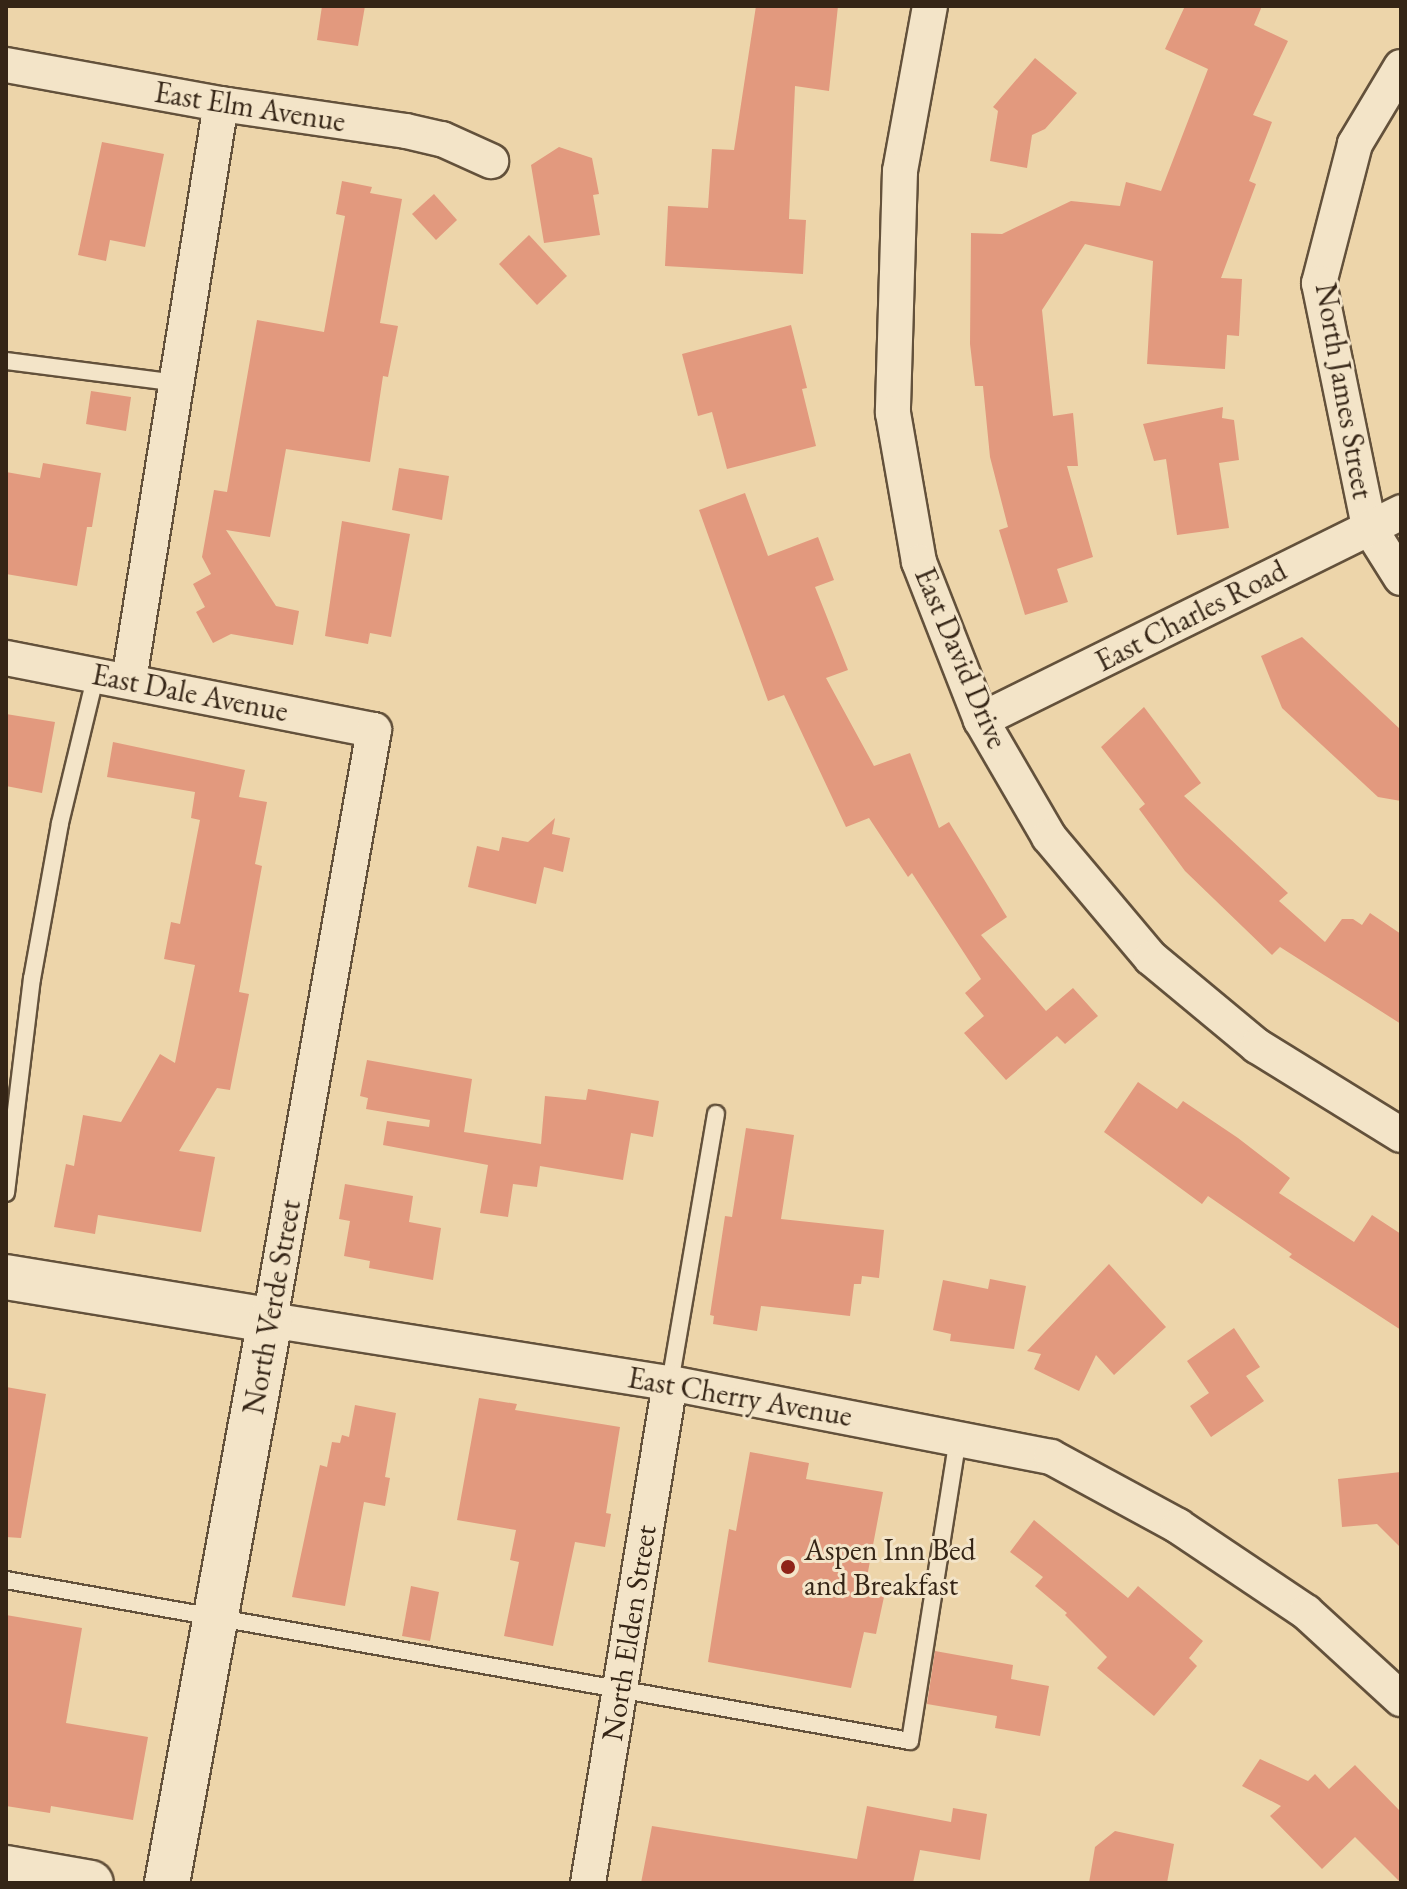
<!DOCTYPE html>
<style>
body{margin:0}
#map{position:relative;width:1407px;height:1889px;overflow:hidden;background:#edd5aa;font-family:"EB Garamond",serif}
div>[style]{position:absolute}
.building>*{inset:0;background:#e2997e}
.roads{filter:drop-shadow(2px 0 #63513b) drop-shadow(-2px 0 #63513b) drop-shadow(0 2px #63513b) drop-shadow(0 -2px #63513b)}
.lane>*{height:16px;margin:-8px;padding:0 8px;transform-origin:8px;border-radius:8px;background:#f3e4c8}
.street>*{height:34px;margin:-17px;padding:0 17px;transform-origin:17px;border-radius:17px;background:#f3e4c8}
.secondary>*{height:44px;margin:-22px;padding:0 22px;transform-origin:22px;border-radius:22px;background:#f3e4c8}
.dots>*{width:22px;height:22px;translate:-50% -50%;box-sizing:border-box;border:4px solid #f3e4c8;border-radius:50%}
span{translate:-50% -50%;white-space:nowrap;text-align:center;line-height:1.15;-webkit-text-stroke:6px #f3e4c8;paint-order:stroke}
.street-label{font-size:30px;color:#352516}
.poi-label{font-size:30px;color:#352516}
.left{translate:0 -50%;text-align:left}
.frame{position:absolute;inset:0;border:8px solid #352516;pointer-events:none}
</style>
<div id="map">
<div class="building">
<i style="clip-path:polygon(322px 6px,365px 6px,358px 46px,317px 40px)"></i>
<i style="clip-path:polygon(756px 6px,838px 6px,829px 91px,795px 86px,789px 219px,806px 220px,803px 274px,665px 266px,668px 206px,708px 208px,712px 149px,734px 150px)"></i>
<i style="clip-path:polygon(1185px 6px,1262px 6px,1254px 25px,1288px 41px,1253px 115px,1272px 122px,1249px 181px,1256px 184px,1221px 278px,1242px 279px,1239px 336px,1227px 335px,1225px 369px,1147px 364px,1153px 261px,1085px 244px,1042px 310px,1053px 416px,1073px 413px,1078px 466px,1067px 466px,1093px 557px,1057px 569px,1068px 602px,1025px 615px,999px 530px,1008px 527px,990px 457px,983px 386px,975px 386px,970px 344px,971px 233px,1002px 234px,1071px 201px,1120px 206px,1126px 182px,1161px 191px,1208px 69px,1165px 49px)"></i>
<i style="clip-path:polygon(1035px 58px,1077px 93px,1045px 129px,1032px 135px,1027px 168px,990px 161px,998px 111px,993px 107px)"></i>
<i style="clip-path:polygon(102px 142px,164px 154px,145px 247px,110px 240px,106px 261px,78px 255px)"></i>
<i style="clip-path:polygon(559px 147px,592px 158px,599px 194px,593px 195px,600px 235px,544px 243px,531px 165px)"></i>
<i style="clip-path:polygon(342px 181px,372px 187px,370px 193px,402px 199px,380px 323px,398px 326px,388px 377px,383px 376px,370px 462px,286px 449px,270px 537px,226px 530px,276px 606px,299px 611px,293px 645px,231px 634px,213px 643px,196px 612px,205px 607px,193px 584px,211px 574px,202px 557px,214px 490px,227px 492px,257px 320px,324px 332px,345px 216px,336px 214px)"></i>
<i style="clip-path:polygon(434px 194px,457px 220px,436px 240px,412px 214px)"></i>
<i style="clip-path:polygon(529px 235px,567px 276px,537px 305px,499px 264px)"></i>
<i style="clip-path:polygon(791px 325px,807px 388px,802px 389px,816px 446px,727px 469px,712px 412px,698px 416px,682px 354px)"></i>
<i style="clip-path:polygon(91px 391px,131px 397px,126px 431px,86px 424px)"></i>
<i style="clip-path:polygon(1223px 407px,1222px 418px,1234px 420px,1239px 460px,1219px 463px,1229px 528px,1177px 535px,1166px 459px,1154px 461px,1143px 424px)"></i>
<i style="clip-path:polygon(43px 463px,101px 473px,92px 527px,87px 527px,77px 586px,6px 574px,6px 472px,40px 478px)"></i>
<i style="clip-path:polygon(399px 468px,449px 476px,442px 520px,392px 510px)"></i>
<i style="clip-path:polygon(745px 493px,768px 556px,818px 537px,834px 580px,815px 587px,848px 670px,826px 678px,874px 766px,910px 753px,939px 828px,949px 822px,1007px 917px,981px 935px,1046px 1011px,1073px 988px,1098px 1016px,1065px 1044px,1057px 1036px,1006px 1080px,964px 1033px,984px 1016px,965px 993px,981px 979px,912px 873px,908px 877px,869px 818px,846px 827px,784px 695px,768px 701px,699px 510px)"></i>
<i style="clip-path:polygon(342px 521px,410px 534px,391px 637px,370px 633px,368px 644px,325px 636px)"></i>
<i style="clip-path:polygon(1302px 637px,1401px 730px,1401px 801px,1378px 797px,1282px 708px,1261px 656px)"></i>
<i style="clip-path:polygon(1144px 707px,1201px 783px,1184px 796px,1288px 893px,1279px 901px,1325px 942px,1342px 919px,1353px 919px,1362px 925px,1370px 913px,1401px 934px,1401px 1024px,1280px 947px,1272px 955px,1185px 871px,1139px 809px,1145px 804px,1101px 747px)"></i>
<i style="clip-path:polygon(6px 714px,55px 722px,42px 793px,6px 786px)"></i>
<i style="clip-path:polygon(113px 742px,245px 770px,239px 797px,267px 802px,255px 864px,262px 866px,239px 992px,249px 994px,230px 1090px,217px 1088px,179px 1151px,215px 1157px,201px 1232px,98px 1215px,95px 1234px,54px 1227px,66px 1164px,74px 1166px,83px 1115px,121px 1122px,160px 1054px,175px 1063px,195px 965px,164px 959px,171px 922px,180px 924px,200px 820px,191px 818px,195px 792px,107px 777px)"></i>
<i style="clip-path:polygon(555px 818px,552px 834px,570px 838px,563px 872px,544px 867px,536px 904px,468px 887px,477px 846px,499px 851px,502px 837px,528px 842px)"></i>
<i style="clip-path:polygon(367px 1060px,472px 1079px,464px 1132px,541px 1144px,545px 1096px,586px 1100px,588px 1089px,659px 1101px,653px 1137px,631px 1133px,623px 1180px,540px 1166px,537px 1187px,513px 1184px,508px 1217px,480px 1213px,488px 1165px,383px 1145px,387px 1121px,429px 1127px,430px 1120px,366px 1109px,368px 1098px,360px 1096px)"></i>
<i style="clip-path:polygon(1138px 1082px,1177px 1109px,1183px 1101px,1238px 1138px,1290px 1178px,1279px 1193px,1354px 1242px,1372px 1215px,1401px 1234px,1401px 1330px,1289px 1257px,1292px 1254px,1208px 1196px,1202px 1204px,1104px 1132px)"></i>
<i style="clip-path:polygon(746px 1128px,794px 1135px,781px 1219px,884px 1230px,879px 1278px,862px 1276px,861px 1284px,854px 1284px,850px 1316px,761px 1306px,757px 1331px,713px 1324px,714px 1316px,710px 1315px,725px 1216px,732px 1217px)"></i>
<i style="clip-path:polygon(345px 1184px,413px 1196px,409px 1222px,441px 1228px,433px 1280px,369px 1268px,370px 1261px,344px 1256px,350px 1221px,339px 1219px)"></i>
<i style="clip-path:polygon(1109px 1264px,1166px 1327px,1114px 1375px,1096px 1355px,1079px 1391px,1034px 1369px,1041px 1354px,1027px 1351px)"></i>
<i style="clip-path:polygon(990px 1279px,1026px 1286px,1014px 1349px,950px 1341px,951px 1334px,933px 1330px,943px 1280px,988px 1289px)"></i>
<i style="clip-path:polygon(1234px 1328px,1260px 1367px,1246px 1376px,1264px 1401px,1211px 1437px,1190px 1406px,1209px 1393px,1187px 1361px)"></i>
<i style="clip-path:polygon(6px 1387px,46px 1394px,21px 1538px,6px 1537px)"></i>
<i style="clip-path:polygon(479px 1398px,517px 1404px,515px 1410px,620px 1427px,606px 1513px,611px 1514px,605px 1547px,575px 1542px,553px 1646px,504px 1636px,519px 1562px,510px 1560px,516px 1530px,457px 1520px)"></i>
<i style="clip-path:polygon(355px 1405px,396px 1413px,385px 1477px,390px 1478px,385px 1506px,364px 1502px,345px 1606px,292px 1597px,320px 1465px,327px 1467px,332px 1442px,340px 1443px,342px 1435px,349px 1437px)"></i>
<i style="clip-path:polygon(750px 1452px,809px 1463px,806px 1479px,883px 1492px,864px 1593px,884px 1597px,876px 1634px,864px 1632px,851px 1688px,708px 1662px,729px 1529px,736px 1531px)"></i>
<i style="clip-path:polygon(1401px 1472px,1401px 1548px,1377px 1524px,1342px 1527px,1338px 1479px)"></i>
<i style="clip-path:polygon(1034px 1520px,1128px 1598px,1138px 1586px,1203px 1641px,1189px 1658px,1197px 1666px,1154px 1716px,1097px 1668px,1107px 1657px,1065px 1615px,1067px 1613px,1035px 1586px,1043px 1577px,1010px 1552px)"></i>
<i style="clip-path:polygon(411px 1586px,439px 1592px,430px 1641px,402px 1636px)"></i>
<i style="clip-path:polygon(6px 1615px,82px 1628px,66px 1723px,148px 1737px,133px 1820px,51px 1806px,50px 1813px,6px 1806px)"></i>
<i style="clip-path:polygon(935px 1651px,1013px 1665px,1011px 1679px,1049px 1686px,1040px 1736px,995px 1728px,997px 1716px,927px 1704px)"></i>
<i style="clip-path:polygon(1260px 1759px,1308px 1781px,1315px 1774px,1329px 1789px,1355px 1765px,1401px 1812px,1401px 1883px,1355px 1837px,1322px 1869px,1270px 1816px,1281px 1806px,1242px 1786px)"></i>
<i style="clip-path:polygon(867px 1806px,951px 1822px,953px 1808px,987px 1814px,980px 1860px,920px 1850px,913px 1883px,641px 1883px,652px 1826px,857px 1859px)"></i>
<i style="clip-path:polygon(1115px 1831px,1174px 1844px,1167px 1883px,1089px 1883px,1095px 1847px)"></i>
</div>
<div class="roads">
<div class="lane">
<i style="left:6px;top:361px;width:172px;rotate:7.3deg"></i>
<i style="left:6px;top:1193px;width:216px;rotate:-83.1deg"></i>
<i style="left:32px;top:979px;width:158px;rotate:-79.8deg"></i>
<i style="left:60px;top:823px;width:153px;rotate:-76.4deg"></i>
<i style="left:670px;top:1383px;width:273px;rotate:-80.3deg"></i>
<i style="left:6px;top:1580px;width:918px;rotate:10.1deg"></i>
<i style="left:910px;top:1741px;width:308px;rotate:-81deg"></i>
</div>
<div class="street">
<i style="left:930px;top:6px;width:168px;rotate:100.3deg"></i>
<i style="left:900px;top:171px;width:242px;rotate:91.7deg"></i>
<i style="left:893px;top:413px;width:151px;rotate:80.1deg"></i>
<i style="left:919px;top:562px;width:170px;rotate:68.6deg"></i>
<i style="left:981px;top:720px;width:135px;rotate:59.8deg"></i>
<i style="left:1049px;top:837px;width:158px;rotate:49.9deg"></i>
<i style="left:1151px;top:958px;width:138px;rotate:39.7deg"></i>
<i style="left:1257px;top:1046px;width:169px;rotate:31.7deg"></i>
<i style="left:6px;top:65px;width:219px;rotate:10.3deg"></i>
<i style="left:221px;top:104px;width:187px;rotate:8.3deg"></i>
<i style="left:406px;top:131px;width:37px;rotate:13deg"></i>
<i style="left:442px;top:139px;width:54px;rotate:24.2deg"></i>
<i style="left:1401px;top:67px;width:90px;rotate:120.9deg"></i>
<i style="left:1355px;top:144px;width:144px;rotate:104.5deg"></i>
<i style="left:1319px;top:283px;width:249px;rotate:78.4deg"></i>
<i style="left:1369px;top:527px;width:60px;rotate:57.9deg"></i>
<i style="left:6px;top:658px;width:375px;rotate:11.1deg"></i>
<i style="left:374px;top:730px;width:599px;rotate:100deg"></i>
<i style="left:270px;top:1320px;width:405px;rotate:9deg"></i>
<i style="left:670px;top:1383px;width:388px;rotate:11deg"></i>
<i style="left:1051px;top:1457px;width:145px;rotate:28.5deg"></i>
<i style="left:1178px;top:1526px;width:154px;rotate:33.9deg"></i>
<i style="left:1306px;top:1612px;width:129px;rotate:42.5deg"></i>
<i style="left:129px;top:680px;width:583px;rotate:-80.93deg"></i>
<i style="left:981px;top:720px;width:469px;rotate:-26.3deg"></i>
<i style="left:588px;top:1883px;width:507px;rotate:-80.69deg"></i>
</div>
<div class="secondary">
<i style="left:6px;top:1277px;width:267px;rotate:9.3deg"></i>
<i style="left:270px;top:1320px;width:572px;rotate:100.37deg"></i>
<i style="left:6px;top:1868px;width:86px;rotate:10deg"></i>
</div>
</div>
<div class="dots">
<i style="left:788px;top:1567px;background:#8f2418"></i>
</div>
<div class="street-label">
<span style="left:250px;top:107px;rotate:9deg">East Elm Avenue</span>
<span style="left:1344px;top:391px;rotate:80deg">North James Street</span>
<span style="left:1191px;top:616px;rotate:-27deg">East Charles Road</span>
<span style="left:961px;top:658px;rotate:67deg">East David Drive</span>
<span style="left:190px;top:693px;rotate:11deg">East Dale Avenue</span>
<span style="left:272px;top:1307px;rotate:-80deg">North Verde Street</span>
<span style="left:740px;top:1397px;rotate:10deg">East Cherry Avenue</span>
<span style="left:629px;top:1633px;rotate:-81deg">North Elden Street</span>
</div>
<div class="poi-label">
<span class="left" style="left:804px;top:1567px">Aspen Inn Bed<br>and Breakfast</span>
</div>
<div class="frame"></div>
</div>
